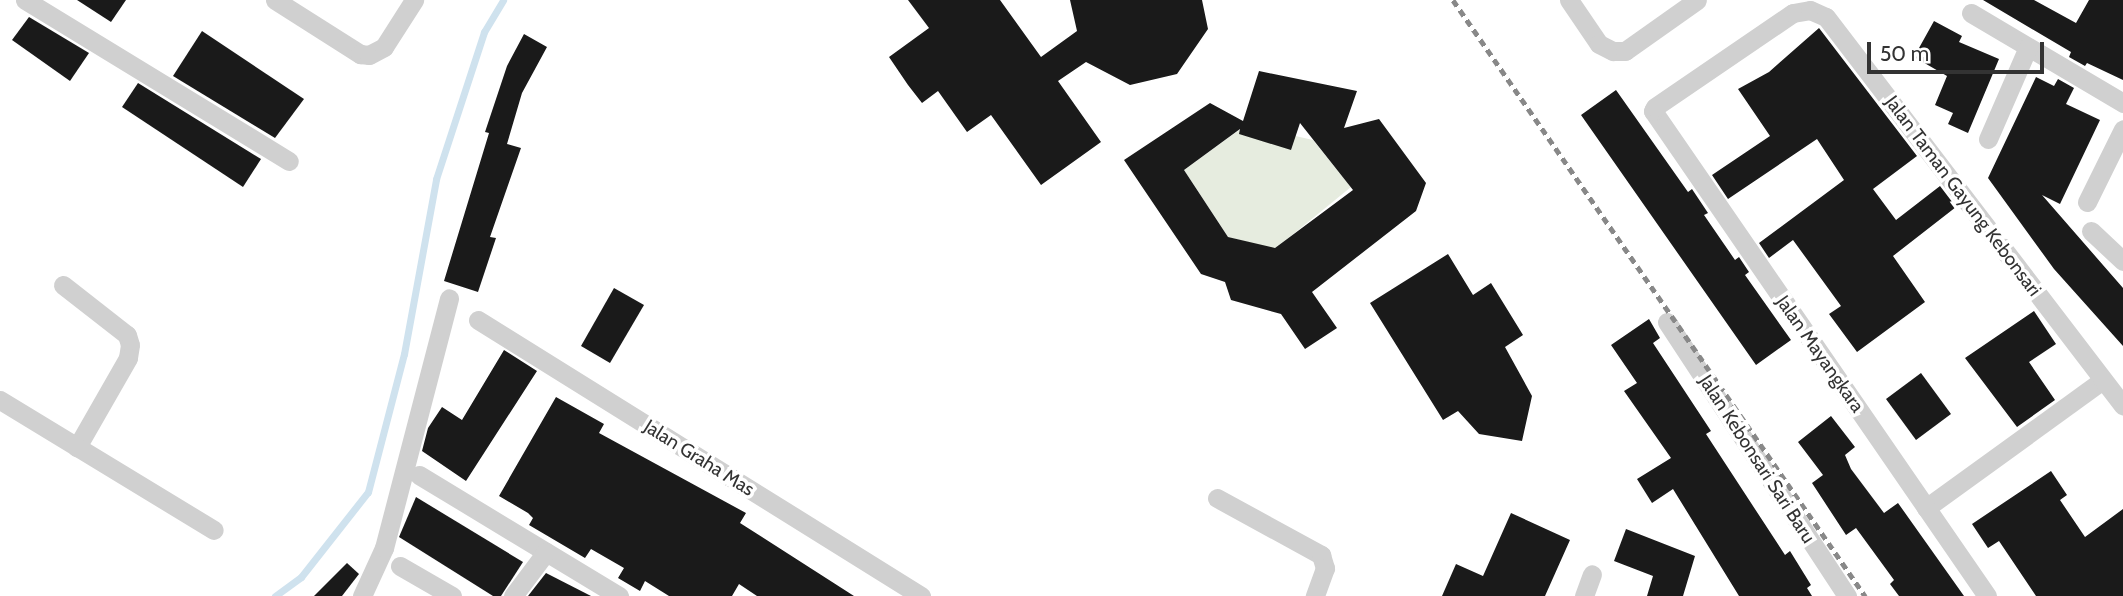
<!DOCTYPE html>
<style>
body{margin:0}
#map{position:relative;width:2123px;height:596px;overflow:hidden;background:#fff;font-family:Cabin,sans-serif}
div>[style]{position:absolute}
.green>*{inset:0;background:#e6ecdf}
.stream>*{height:7px;margin:-3.5px;padding:0 3.5px;transform-origin:3.5px;border-radius:3.5px;background:#cfe2ee}
.building>*{inset:0;background:#1a1a1a}
.street>*{height:19px;margin:-9.5px;padding:0 9.5px;transform-origin:9.5px;border-radius:9.5px;background:#d0d0d0}
.rail>*{height:5px;margin-top:-2.5px;transform-origin:0;background:repeating-linear-gradient(90deg,#888 0 7px,transparent 0 12px)}
span{translate:-50% -50%;white-space:nowrap;text-align:center;line-height:1.15;-webkit-text-stroke:7px #fff;paint-order:stroke}
.street-label{font-size:19px;color:#333}
.scale{position:absolute;left:1867px;top:42px;width:177px;height:32px;box-sizing:border-box;border:4px solid #333;border-top:0;padding-left:9px;font-size:21px;line-height:24px;white-space:nowrap;color:#333;-webkit-text-stroke:5px #fff;paint-order:stroke}
</style>
<div id="map">
<div class="green">
<i style="clip-path:polygon(1246px 125px,1313px 140px,1351px 187px,1275px 249px,1228px 237px,1184px 170px)"></i>
</div>
<div class="stream">
<i style="left:275px;top:596px;width:32px;rotate:-36deg"></i>
<i style="left:301px;top:577px;width:108px;rotate:-51.8deg"></i>
<i style="left:368px;top:492px;width:143px;rotate:-75.4deg"></i>
<i style="left:404px;top:354px;width:178px;rotate:-79.6deg"></i>
<i style="left:436px;top:179px;width:155px;rotate:-71.9deg"></i>
<i style="left:484px;top:32px;width:37px;rotate:-59deg"></i>
</div>
<div class="building">
<i style="clip-path:polygon(77px 0,126px 0,111px 22px)"></i>
<i style="clip-path:polygon(908px 0,1000px 0,1041px 57px,1077px 31px,1070px 0,1202px 0,1208px 29px,1177px 74px,1130px 85px,1086px 62px,1058px 81px,1101px 142px,1041px 185px,991px 115px,967px 132px,938px 91px,922px 103px,908px 85px,889px 57px,929px 28px)"></i>
<i style="clip-path:polygon(1983px 0,2034px 0,2076px 23px,2089px 0,2123px 0,2123px 80px,2087px 63px,2085px 66px,2069px 57px,2071px 52px)"></i>
<i style="clip-path:polygon(29px 17px,89px 53px,70px 81px,12px 40px)"></i>
<i style="clip-path:polygon(1934px 21px,1962px 36px,1959px 42px,1999px 59px,1968px 133px,1948px 124px,1953px 113px,1935px 105px,1947px 76px,1914px 57px)"></i>
<i style="clip-path:polygon(1819px 28px,1917px 156px,1873px 189px,1896px 220px,1940px 186px,1956px 207px,1893px 256px,1925px 302px,1857px 352px,1829px 314px,1841px 306px,1793px 240px,1769px 258px,1759px 243px,1844px 180px,1817px 139px,1728px 199px,1712px 175px,1770px 136px,1738px 89px,1769px 72px)"></i>
<i style="clip-path:polygon(202px 31px,304px 99px,275px 138px,173px 76px)"></i>
<i style="clip-path:polygon(524px 34px,547px 47px,522px 93px,507px 144px,521px 148px,490px 237px,496px 238px,478px 292px,444px 281px,489px 133px,485px 132px,507px 66px)"></i>
<i style="clip-path:polygon(evenodd,1259px 71px,1357px 91px,1344px 128px,1379px 119px,1426px 183px,1416px 211px,1312px 292px,1337px 328px,1305px 349px,1281px 314px,1231px 300px,1225px 282px,1201px 274px,1124px 160px,1210px 103px,1243px 121px,1259px 71px,1300px 123px,1353px 190px,1275px 248px,1228px 237px,1184px 170px,1240px 129px,1239px 134px,1291px 150px,1300px 123px)"></i>
<i style="clip-path:polygon(2036px 77px,2054px 86px,2058px 79px,2074px 88px,2066px 104px,2100px 120px,2060px 204px,2042px 195px,2123px 288px,2123px 346px,2054px 269px,1988px 178px)"></i>
<i style="clip-path:polygon(138px 83px,261px 159px,243px 187px,122px 107px)"></i>
<i style="clip-path:polygon(1616px 90px,1688px 192px,1692px 189px,1708px 213px,1704px 215px,1735px 260px,1739px 257px,1749px 272px,1745px 275px,1791px 340px,1756px 365px,1581px 115px)"></i>
<i style="clip-path:polygon(1448px 254px,1473px 295px,1491px 283px,1523px 335px,1505px 347px,1532px 396px,1522px 441px,1479px 434px,1458px 411px,1443px 420px,1370px 303px)"></i>
<i style="clip-path:polygon(614px 288px,644px 305px,610px 363px,581px 346px)"></i>
<i style="clip-path:polygon(2034px 311px,2056px 344px,2029px 362px,2055px 400px,2017px 427px,1965px 358px)"></i>
<i style="clip-path:polygon(1649px 319px,1660px 338px,1653px 343px,1711px 431px,1706px 434px,1785px 555px,1790px 551px,1811px 585px,1807px 588px,1812px 596px,1739px 596px,1673px 489px,1652px 503px,1637px 479px,1671px 458px,1624px 391px,1637px 383px,1611px 345px)"></i>
<i style="clip-path:polygon(504px 350px,537px 371px,466px 481px,422px 451px,428px 428px,442px 407px,462px 420px)"></i>
<i style="clip-path:polygon(1921px 373px,1951px 414px,1916px 440px,1886px 399px)"></i>
<i style="clip-path:polygon(556px 397px,604px 424px,599px 433px,746px 513px,740px 523px,854px 596px,757px 596px,739px 584px,732px 596px,669px 596px,645px 581px,640px 591px,618px 578px,624px 568px,591px 549px,585px 558px,529px 525px,533px 518px,528px 513px,499px 496px)"></i>
<i style="clip-path:polygon(1831px 416px,1855px 447px,1845px 455px,1851px 469px,1884px 513px,1898px 503px,1964px 596px,1899px 596px,1890px 584px,1894px 580px,1856px 528px,1846px 535px,1812px 483px,1823px 475px,1798px 442px)"></i>
<i style="clip-path:polygon(2051px 471px,2067px 495px,2060px 500px,2085px 537px,2123px 509px,2123px 596px,2036px 596px,1999px 541px,1988px 548px,1972px 524px)"></i>
<i style="clip-path:polygon(416px 497px,523px 562px,501px 596px,493px 596px,399px 537px)"></i>
<i style="clip-path:polygon(1511px 513px,1570px 540px,1545px 596px,1442px 596px,1456px 564px,1483px 576px)"></i>
<i style="clip-path:polygon(1626px 529px,1695px 556px,1683px 596px,1647px 596px,1653px 576px,1614px 561px)"></i>
<i style="clip-path:polygon(347px 563px,359px 574px,342px 596px,314px 596px)"></i>
<i style="clip-path:polygon(546px 573px,591px 596px,528px 596px)"></i>
</div>
<div class="street">
<i style="left:25px;top:0;width:309px;rotate:31.4deg"></i>
<i style="left:275px;top:0;width:101px;rotate:32.4deg"></i>
<i style="left:360px;top:54px;width:9px;rotate:6deg"></i>
<i style="left:369px;top:55px;width:17px;rotate:-28deg"></i>
<i style="left:384px;top:47px;width:56px;rotate:-57.4deg"></i>
<i style="left:1569px;top:0;width:53px;rotate:55.7deg"></i>
<i style="left:1599px;top:44px;width:16px;rotate:27deg"></i>
<i style="left:1613px;top:51px;width:12px"></i>
<i style="left:1625px;top:51px;width:88px;rotate:-35.3deg"></i>
<i style="left:1971px;top:13px;width:177px;rotate:30.6deg"></i>
<i style="left:1988px;top:139px;width:100px;rotate:-66.5deg"></i>
<i style="left:2087px;top:202px;width:81px;rotate:-63.7deg"></i>
<i style="left:2091px;top:231px;width:44px;rotate:43.2deg"></i>
<i style="left:63px;top:285px;width:81px;rotate:38deg"></i>
<i style="left:127px;top:335px;width:10px;rotate:73deg"></i>
<i style="left:130px;top:345px;width:13px;rotate:99deg"></i>
<i style="left:128px;top:358px;width:103px;rotate:119.8deg"></i>
<i style="left:478px;top:320px;width:522px;rotate:31.92deg"></i>
<i style="left:1667px;top:322px;width:328px;rotate:56.7deg"></i>
<i style="left:0;top:400px;width:250px;rotate:31.3deg"></i>
<i style="left:419px;top:475px;width:234px;rotate:31.2deg"></i>
<i style="left:1217px;top:498px;width:119px;rotate:28.7deg"></i>
<i style="left:1321px;top:555px;width:14px;rotate:73deg"></i>
<i style="left:1325px;top:568px;width:30px;rotate:110deg"></i>
<i style="left:1926px;top:508px;width:218px;rotate:-35.9deg"></i>
<i style="left:400px;top:566px;width:60px;rotate:30deg"></i>
<i style="left:362px;top:596px;width:53px;rotate:-65.4deg"></i>
<i style="left:384px;top:548px;width:258px;rotate:-75.4deg"></i>
<i style="left:513px;top:596px;width:55px;rotate:-53.1deg"></i>
<i style="left:1584px;top:596px;width:23px;rotate:-70deg"></i>
<i style="left:1987px;top:596px;width:589px;rotate:-124.55deg"></i>
<i style="left:1653px;top:111px;width:4px;rotate:-63deg"></i>
<i style="left:1655px;top:107px;width:167px;rotate:-34.3deg"></i>
<i style="left:1793px;top:13px;width:17px;rotate:-10deg"></i>
<i style="left:1810px;top:10px;width:17px;rotate:24deg"></i>
<i style="left:1826px;top:17px;width:489px;rotate:52.6deg"></i>
</div>
<div class="rail">
<i style="left:1453px;top:0;width:725px;rotate:55.34deg"></i>
</div>
<div class="street-label">
<span style="left:1963px;top:196px;rotate:53deg">Jalan Taman Gayung Kebonsari</span>
<span style="left:1820px;top:354px;rotate:55deg">Jalan Mayangkara</span>
<span style="left:699px;top:458px;rotate:32deg">Jalan Graha Mas</span>
<span style="left:1757px;top:459px;rotate:57deg">Jalan Kebonsari Sari Baru</span>
</div>
<div class="scale">50 m</div>
</div>
